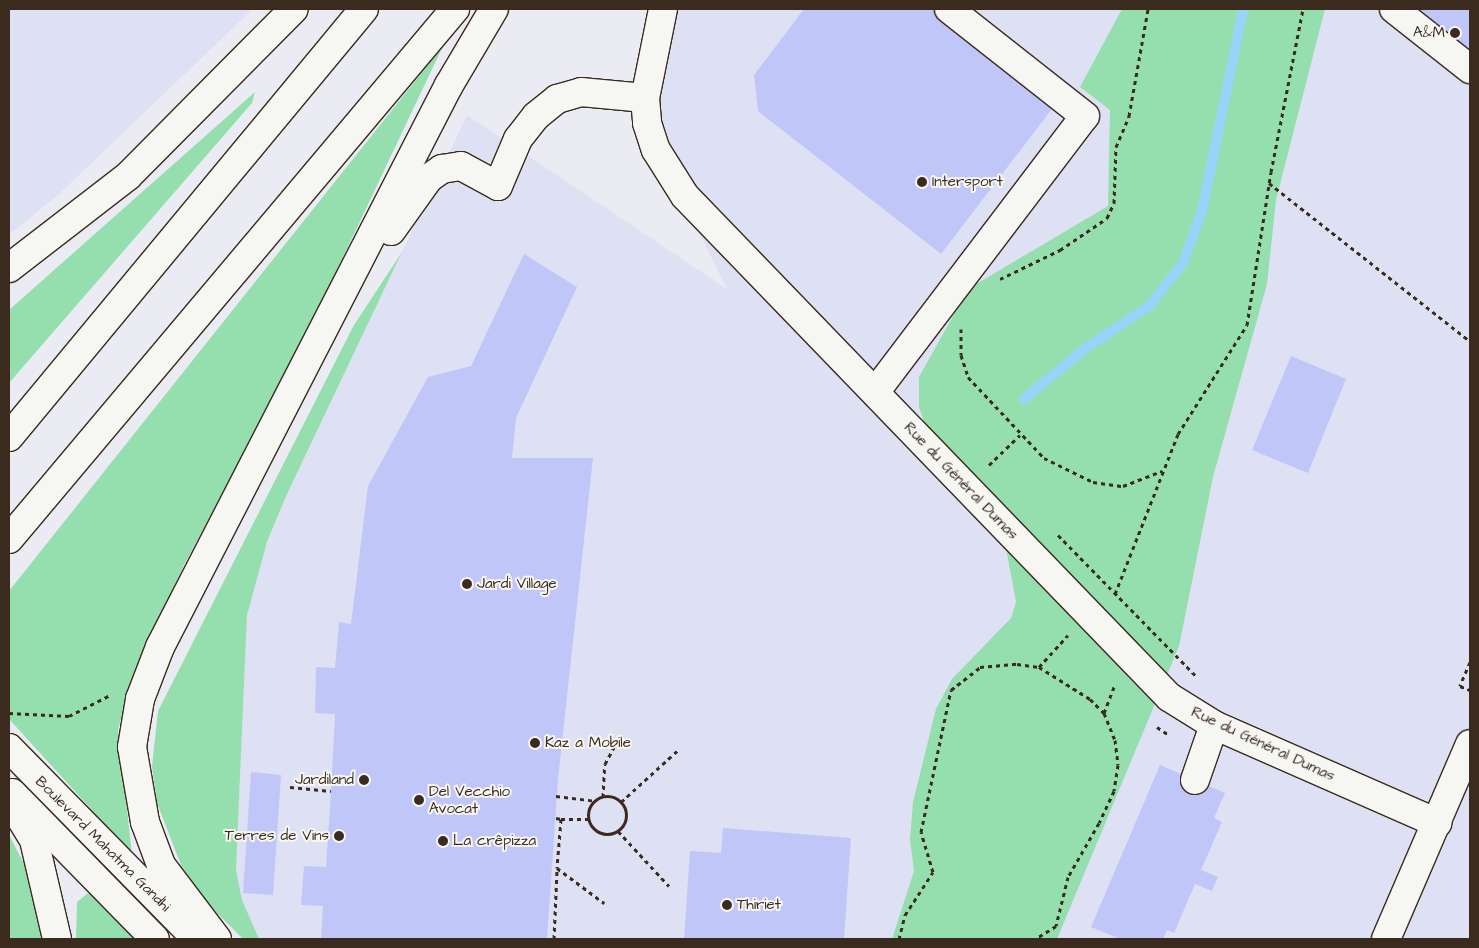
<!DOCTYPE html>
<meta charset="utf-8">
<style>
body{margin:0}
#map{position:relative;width:1479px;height:948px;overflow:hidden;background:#ebecf3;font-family:"Architects Daughter",sans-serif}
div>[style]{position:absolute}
.built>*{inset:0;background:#dee1f4}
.green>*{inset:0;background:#95deae}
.stream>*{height:10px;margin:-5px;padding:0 5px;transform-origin:5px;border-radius:5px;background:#98d4f9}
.building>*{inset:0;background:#c1c6f8}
.path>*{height:3px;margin-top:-1.5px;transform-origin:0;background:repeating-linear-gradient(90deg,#3b2a1e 0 4px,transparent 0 8px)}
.path>.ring{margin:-1.5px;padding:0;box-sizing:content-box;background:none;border:3px solid #3b2a1e;border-radius:50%}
.roads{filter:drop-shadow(1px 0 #3b2a1e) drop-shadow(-1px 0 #3b2a1e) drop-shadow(0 1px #3b2a1e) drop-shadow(0 -1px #3b2a1e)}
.minor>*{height:28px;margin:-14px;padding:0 14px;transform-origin:14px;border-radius:14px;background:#f6f6f2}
.major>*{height:28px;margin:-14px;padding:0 14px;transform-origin:14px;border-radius:14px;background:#f6f6f2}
.highway>*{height:28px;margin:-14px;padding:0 14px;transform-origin:14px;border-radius:14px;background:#f6f6f2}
.dots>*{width:14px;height:14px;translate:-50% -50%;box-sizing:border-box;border:2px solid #f6f6f2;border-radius:50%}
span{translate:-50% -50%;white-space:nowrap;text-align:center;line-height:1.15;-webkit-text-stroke:4px #f6f6f2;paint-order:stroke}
.poi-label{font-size:15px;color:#3b2a1e}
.right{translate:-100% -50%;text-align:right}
.left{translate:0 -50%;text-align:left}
.street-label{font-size:15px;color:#3b2a1e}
.frame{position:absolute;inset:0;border:10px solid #3b2a1e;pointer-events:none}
</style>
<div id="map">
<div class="built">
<i style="clip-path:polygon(9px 9px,253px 9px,58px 195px,9px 235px)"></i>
<i style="clip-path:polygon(668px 9px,1470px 9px,1470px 939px,259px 939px,242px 900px,236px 870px,247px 615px,256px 571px,287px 494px,467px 115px,727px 289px,671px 177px,653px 118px)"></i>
</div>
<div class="green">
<i style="clip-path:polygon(1122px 9px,1325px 9px,1276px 200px,1267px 284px,1213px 477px,1179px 646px,1057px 939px,892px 939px,914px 871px,910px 840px,913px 802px,936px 709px,952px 679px,1011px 618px,1016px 602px,1003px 532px,929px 436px,919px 407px,919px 377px,968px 289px,1108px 206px,1110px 110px,1080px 87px)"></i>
<i style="clip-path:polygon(443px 46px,300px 348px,184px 565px,134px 673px,118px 730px,132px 854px,9px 719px,9px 591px)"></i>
<i style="clip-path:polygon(255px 92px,252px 103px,9px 383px,9px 310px)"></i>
<i style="clip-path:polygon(402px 252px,287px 494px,267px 542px,247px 615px,236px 870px,242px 900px,259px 939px,243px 939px,204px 900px,181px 865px,157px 803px,152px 766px,158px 711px,354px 325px)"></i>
<i style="clip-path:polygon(9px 835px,39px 892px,41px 939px,9px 939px)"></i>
<i style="clip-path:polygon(88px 893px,99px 901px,139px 939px,76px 939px,77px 902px)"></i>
</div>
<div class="stream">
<i style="left:1024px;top:399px;width:77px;rotate:-39.7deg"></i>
<i style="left:1083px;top:350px;width:79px;rotate:-33.7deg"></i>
<i style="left:1149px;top:306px;width:55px;rotate:-51.7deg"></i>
<i style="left:1183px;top:263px;width:55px;rotate:-69.9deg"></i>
<i style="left:1202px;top:211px;width:206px;rotate:-78.5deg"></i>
</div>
<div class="building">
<i style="clip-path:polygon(804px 9px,933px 9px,1055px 105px,941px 254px,758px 111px,754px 75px)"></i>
<i style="clip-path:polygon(1409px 9px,1470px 9px,1470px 57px)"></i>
<i style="clip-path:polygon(524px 254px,577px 287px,516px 418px,512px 458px,593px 458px,558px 779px,547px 939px,321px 939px,323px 906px,301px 905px,304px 866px,326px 867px,331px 791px,335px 714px,315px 713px,316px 667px,335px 668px,339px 622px,351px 624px,368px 486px,428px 377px,471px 366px)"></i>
<i style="clip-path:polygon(1291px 356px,1346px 379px,1308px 473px,1252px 450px)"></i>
<i style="clip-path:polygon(1160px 765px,1225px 793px,1214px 818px,1222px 822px,1201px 870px,1218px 877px,1212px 891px,1195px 884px,1174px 933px,1167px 930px,1163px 939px,1120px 939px,1091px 927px)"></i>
<i style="clip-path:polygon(251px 772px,281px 775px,273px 895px,243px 893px)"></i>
<i style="clip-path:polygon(723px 828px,851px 838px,844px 939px,684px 939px,690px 851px,721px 853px)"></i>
</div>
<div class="path">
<i style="left:1269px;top:183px;width:256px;rotate:38.2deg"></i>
<i style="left:1000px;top:279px;width:67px;rotate:-25.8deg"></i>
<i style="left:1060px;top:250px;width:57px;rotate:-34.2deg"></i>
<i style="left:1107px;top:218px;width:17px;rotate:-65deg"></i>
<i style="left:1114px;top:203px;width:56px;rotate:-88deg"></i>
<i style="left:1116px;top:147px;width:34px;rotate:-67deg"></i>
<i style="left:1129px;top:116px;width:109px;rotate:-79.9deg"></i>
<i style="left:961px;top:329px;width:26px;rotate:90deg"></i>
<i style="left:961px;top:355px;width:23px;rotate:72deg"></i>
<i style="left:968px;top:377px;width:111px;rotate:46.8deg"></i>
<i style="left:1044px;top:458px;width:55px;rotate:26.1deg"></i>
<i style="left:1093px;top:482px;width:30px;rotate:8deg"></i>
<i style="left:1123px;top:486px;width:42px;rotate:-21deg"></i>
<i style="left:989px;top:465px;width:43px;rotate:-44.1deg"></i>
<i style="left:1058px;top:535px;width:199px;rotate:45.6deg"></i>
<i style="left:1115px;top:594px;width:172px;rotate:-68.5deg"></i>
<i style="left:1178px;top:434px;width:129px;rotate:-57.7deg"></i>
<i style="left:1247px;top:325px;width:155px;rotate:-81.1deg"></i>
<i style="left:1271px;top:172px;width:166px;rotate:-78.9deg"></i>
<i style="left:1470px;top:662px;width:26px;rotate:113deg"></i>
<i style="left:1460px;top:686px;width:11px;rotate:22deg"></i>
<i style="left:1039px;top:667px;width:43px;rotate:-47.8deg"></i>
<i style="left:9px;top:713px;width:60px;rotate:2.9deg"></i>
<i style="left:69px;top:716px;width:46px;rotate:-27.1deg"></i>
<i style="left:1104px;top:713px;width:30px;rotate:-69deg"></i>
<i style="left:1157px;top:727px;width:14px;rotate:34deg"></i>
<i style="left:290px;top:787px;width:41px;rotate:5.6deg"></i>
<i style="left:556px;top:796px;width:38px;rotate:7deg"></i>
<i class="ring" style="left:588px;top:796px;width:35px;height:35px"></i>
<i style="left:603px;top:797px;width:33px;rotate:-87deg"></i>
<i style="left:605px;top:764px;width:19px;rotate:-62deg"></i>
<i style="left:621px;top:802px;width:76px;rotate:-42.3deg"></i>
<i style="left:556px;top:818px;width:5px;rotate:11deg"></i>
<i style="left:561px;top:819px;width:49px;rotate:94.7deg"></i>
<i style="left:557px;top:868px;width:59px;rotate:36.7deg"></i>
<i style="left:561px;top:819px;width:28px"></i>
<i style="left:618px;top:831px;width:75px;rotate:47.2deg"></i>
<i style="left:554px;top:939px;width:70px;rotate:-87.5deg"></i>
<i style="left:899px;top:939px;width:25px;rotate:-76deg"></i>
<i style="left:905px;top:915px;width:51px;rotate:-56.9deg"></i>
<i style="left:933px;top:872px;width:42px;rotate:-106.7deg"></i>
<i style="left:921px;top:832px;width:145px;rotate:-78.1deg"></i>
<i style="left:951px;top:690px;width:37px;rotate:-38deg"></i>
<i style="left:980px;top:667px;width:37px;rotate:-5deg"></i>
<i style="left:1017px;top:664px;width:22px;rotate:8deg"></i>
<i style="left:1039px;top:667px;width:60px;rotate:32.1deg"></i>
<i style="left:1090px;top:699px;width:20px;rotate:45deg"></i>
<i style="left:1104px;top:713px;width:29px;rotate:68deg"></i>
<i style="left:1115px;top:740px;width:25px;rotate:83deg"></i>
<i style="left:1118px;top:765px;width:26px;rotate:99deg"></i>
<i style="left:1114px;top:791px;width:35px;rotate:115deg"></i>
<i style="left:1099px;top:823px;width:62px;rotate:119.9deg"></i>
<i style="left:1068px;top:877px;width:50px;rotate:103.8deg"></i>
<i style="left:1056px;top:926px;width:25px;rotate:148deg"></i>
</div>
<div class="roads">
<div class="minor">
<i style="left:663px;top:9px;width:91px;rotate:101.4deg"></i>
<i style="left:645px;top:98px;width:25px;rotate:85deg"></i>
<i style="left:647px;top:123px;width:28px;rotate:72deg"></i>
<i style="left:656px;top:150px;width:54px;rotate:57.8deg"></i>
<i style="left:685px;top:196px;width:697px;rotate:45.99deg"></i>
<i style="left:1169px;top:697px;width:53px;rotate:31.9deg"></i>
<i style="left:1214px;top:725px;width:244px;rotate:23.7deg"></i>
<i style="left:1394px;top:9px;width:97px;rotate:38.3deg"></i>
<i style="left:498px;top:186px;width:51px;rotate:-66.9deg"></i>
<i style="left:518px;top:139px;width:29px;rotate:-52deg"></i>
<i style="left:536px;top:116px;width:27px;rotate:-39deg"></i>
<i style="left:557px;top:99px;width:25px;rotate:-16deg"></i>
<i style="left:581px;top:92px;width:64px;rotate:5.4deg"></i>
<i style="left:876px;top:391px;width:345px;rotate:-52.8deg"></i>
<i style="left:1085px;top:116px;width:173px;rotate:-141.8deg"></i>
<i style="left:1195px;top:780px;width:58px;rotate:-70.9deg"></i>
<i style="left:1386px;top:939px;width:212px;rotate:-66.7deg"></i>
</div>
<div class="major">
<i style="left:9px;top:748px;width:268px;rotate:45.5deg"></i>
<i style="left:12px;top:793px;width:204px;rotate:45.6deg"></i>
</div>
<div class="highway">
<i style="left:391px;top:231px;width:65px;rotate:-54.4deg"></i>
<i style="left:429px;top:178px;width:16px;rotate:-35deg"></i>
<i style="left:442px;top:169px;width:19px;rotate:-9deg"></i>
<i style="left:461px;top:166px;width:42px;rotate:28.4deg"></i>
<i style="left:9px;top:268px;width:150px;rotate:-37.7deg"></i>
<i style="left:128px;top:176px;width:235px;rotate:-45.2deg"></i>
<i style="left:9px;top:437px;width:556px;rotate:-50.33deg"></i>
<i style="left:9px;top:539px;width:693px;rotate:-49.92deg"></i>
<i style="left:9px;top:799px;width:48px;rotate:58.6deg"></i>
<i style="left:34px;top:840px;width:102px;rotate:76.9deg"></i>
<i style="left:217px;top:939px;width:93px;rotate:-127.1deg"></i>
<i style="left:161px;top:865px;width:46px;rotate:-110.4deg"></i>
<i style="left:145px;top:822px;width:76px;rotate:-99.8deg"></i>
<i style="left:132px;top:747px;width:49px;rotate:-80.5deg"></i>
<i style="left:140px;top:699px;width:56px;rotate:-69deg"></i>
<i style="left:160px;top:647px;width:632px;rotate:-62.79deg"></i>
<i style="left:449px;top:85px;width:88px;rotate:-59.4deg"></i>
</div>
</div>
<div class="dots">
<i style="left:1455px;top:33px;background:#3b2a1e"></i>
<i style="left:922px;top:182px;background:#3b2a1e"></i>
<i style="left:467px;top:584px;background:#3b2a1e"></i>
<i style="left:535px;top:743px;background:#3b2a1e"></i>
<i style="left:364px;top:780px;background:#3b2a1e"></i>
<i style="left:419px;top:800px;background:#3b2a1e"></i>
<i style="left:339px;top:836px;background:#3b2a1e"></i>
<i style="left:443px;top:841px;background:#3b2a1e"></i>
<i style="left:727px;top:905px;background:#3b2a1e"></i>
</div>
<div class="poi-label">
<span class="right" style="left:1445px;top:33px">A&amp;M</span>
<span class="left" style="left:932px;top:182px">Intersport</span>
<span class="left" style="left:477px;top:584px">Jardi Village</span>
<span class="left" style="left:545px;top:743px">Kaz a Mobile</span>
<span class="right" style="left:354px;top:780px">Jardiland</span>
<span class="left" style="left:429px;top:800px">Del Vecchio<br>Avocat</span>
<span class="right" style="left:329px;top:836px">Terres de Vins</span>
<span class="left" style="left:453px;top:841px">La crêpizza</span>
<span class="left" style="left:737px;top:905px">Thiriet</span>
</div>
<div class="street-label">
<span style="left:961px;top:481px;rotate:46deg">Rue du Général Dumas</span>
<span style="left:1263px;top:744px;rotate:25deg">Rue du Général Dumas</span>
<span style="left:103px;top:844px;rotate:45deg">Boulevard Mahatma Gandhi</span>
</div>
<div class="frame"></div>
</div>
